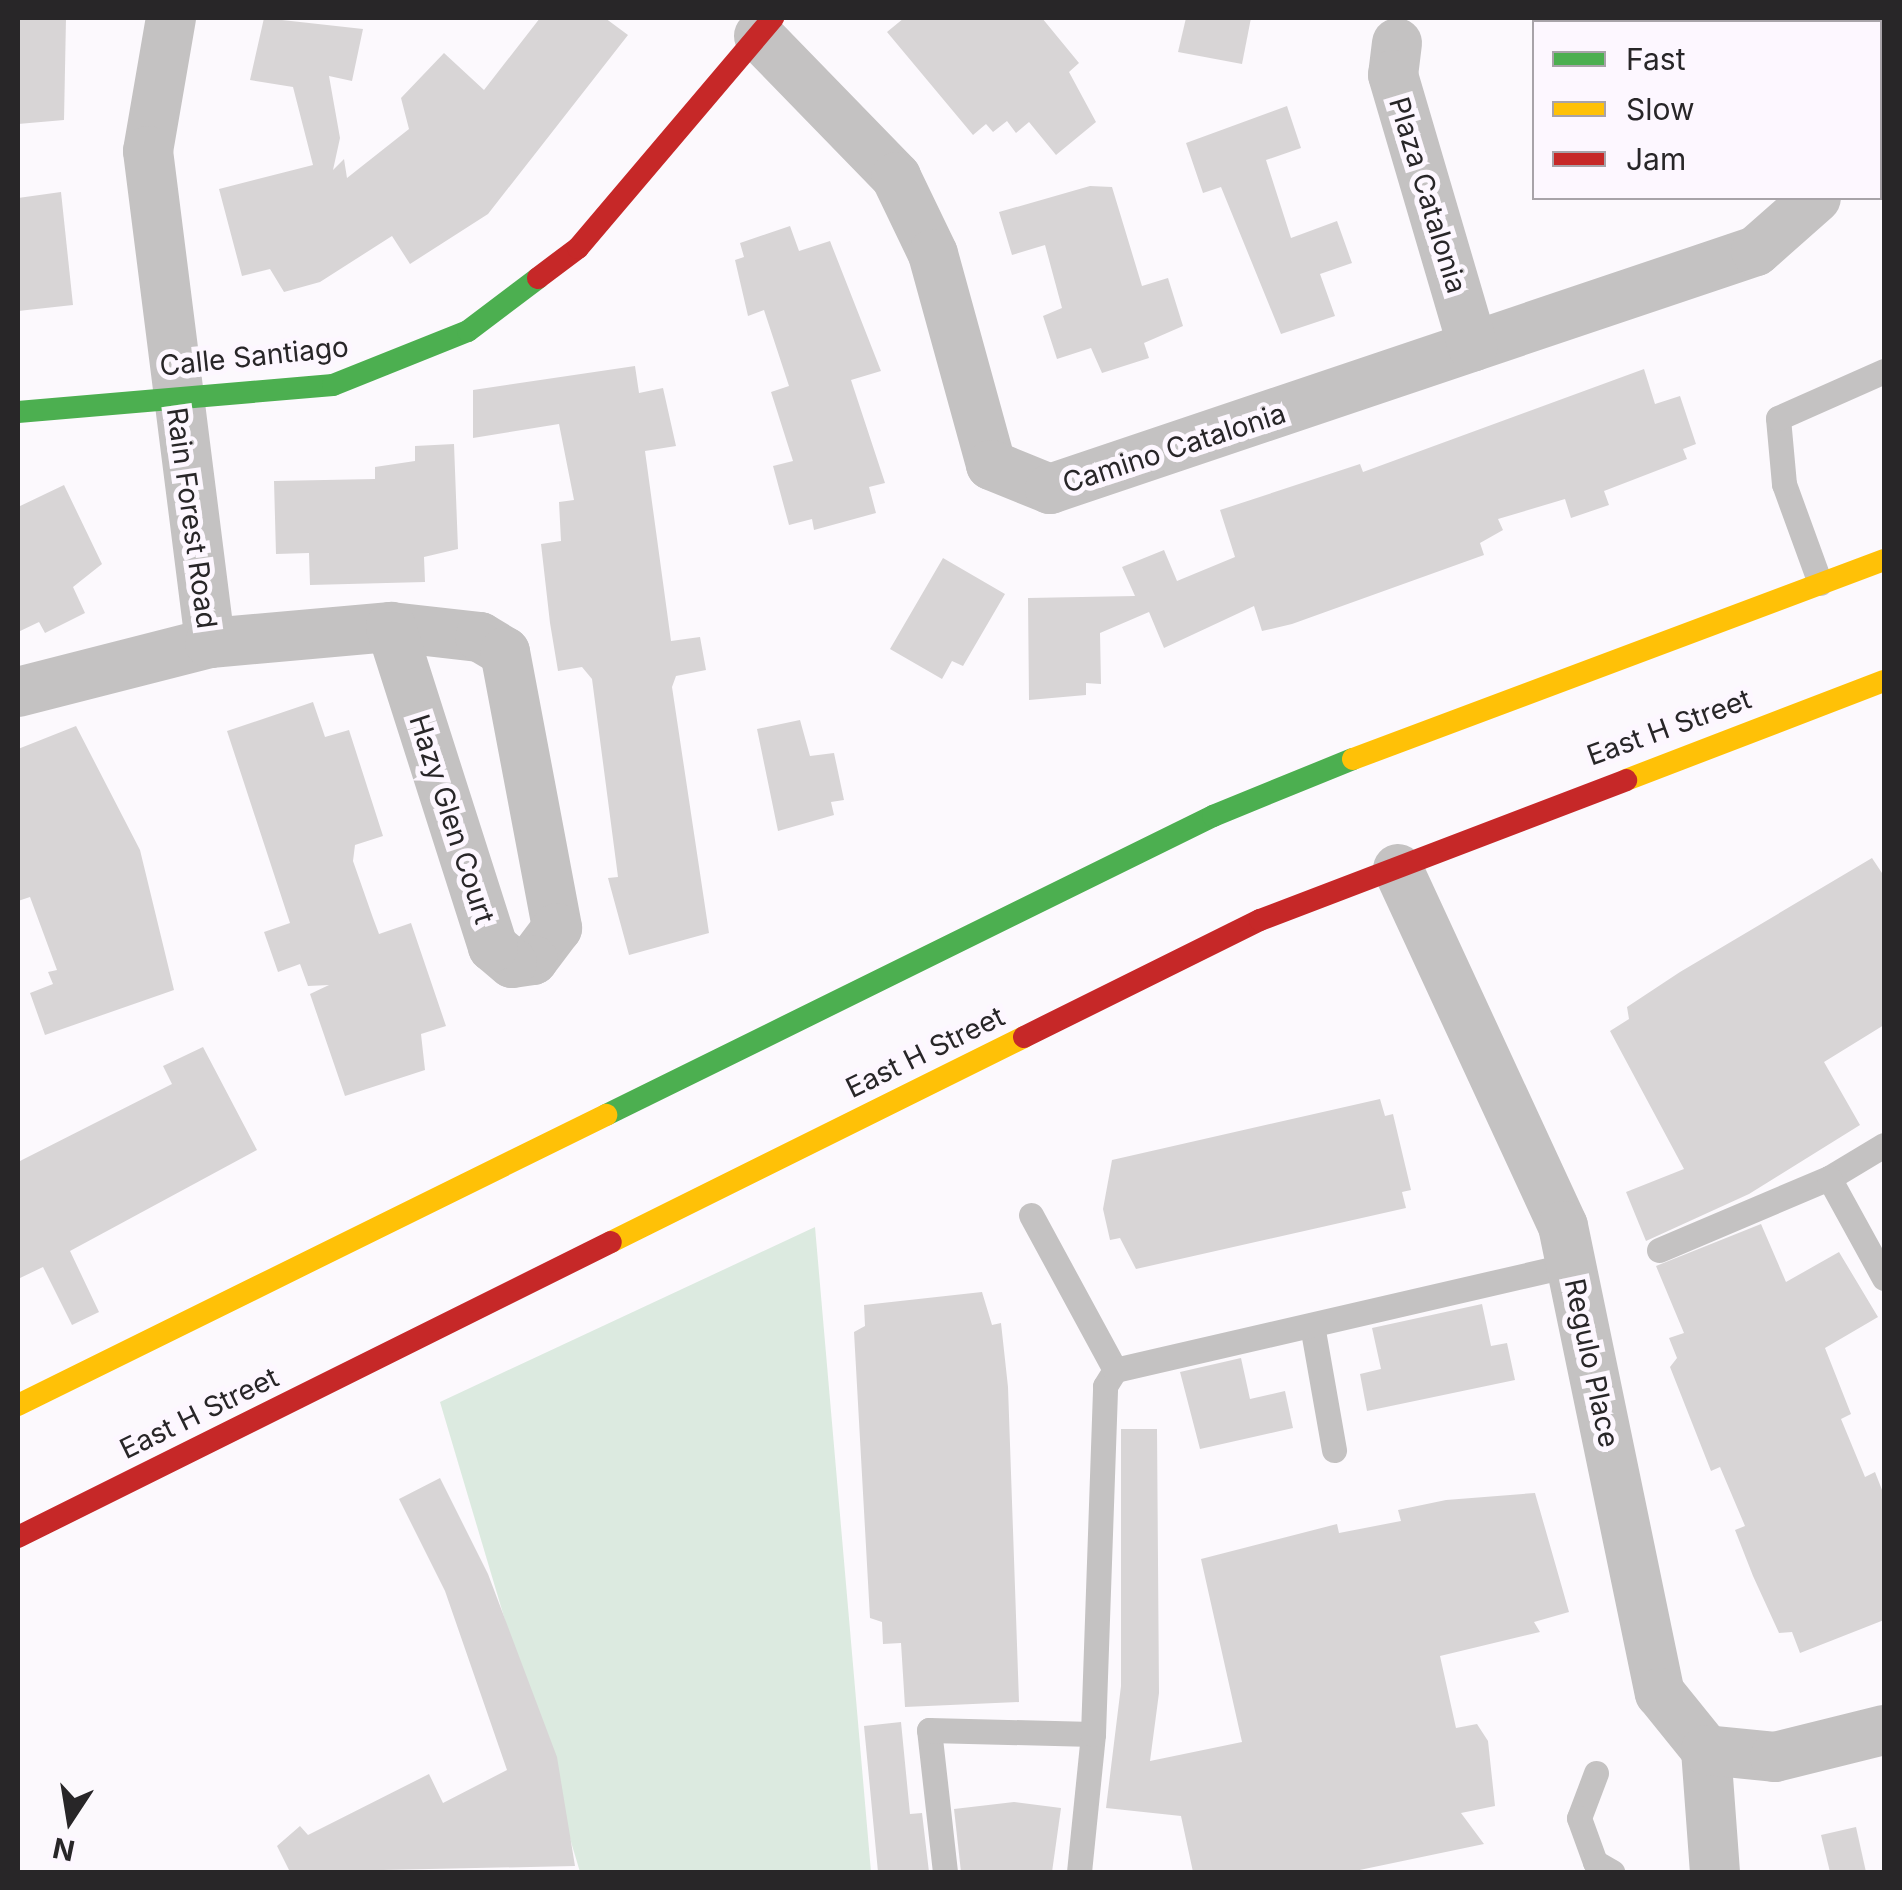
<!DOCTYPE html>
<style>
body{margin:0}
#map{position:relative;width:1902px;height:1890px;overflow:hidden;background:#fcf9fd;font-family:Inter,sans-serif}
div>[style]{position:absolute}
.green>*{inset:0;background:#dceae0}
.building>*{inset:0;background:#d8d5d6}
.lane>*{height:25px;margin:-12.5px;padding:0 12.5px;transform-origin:12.5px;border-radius:12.5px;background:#c4c2c2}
.street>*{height:50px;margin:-25px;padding:0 25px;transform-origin:25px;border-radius:25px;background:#c4c2c2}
.fast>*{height:22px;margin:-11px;padding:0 11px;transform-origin:11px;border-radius:11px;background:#4caf50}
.slow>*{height:22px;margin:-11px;padding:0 11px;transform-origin:11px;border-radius:11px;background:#ffc107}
.jam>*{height:22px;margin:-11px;padding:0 11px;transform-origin:11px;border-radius:11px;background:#c62828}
span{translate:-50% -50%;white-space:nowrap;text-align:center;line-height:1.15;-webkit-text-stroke:10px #fdf7ff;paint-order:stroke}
.street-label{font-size:28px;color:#282628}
.frame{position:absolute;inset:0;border:20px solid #282628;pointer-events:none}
.legend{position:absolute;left:1532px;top:20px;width:350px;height:180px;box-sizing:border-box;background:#fdf7ff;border:2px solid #a8a3a9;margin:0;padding:12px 18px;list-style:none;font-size:30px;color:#282628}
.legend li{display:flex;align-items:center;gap:20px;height:50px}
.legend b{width:50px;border:2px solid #a8a3a9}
.north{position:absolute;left:20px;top:1770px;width:100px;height:100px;-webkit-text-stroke:8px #fdf7ff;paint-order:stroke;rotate:192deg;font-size:28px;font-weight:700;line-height:40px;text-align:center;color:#282628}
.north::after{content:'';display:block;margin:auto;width:35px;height:45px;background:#282628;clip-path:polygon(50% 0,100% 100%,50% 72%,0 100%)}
</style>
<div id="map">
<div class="green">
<i style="clip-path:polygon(815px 1227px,871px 1872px,580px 1872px,440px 1402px)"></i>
</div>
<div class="building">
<i style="clip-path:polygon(18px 18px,66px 18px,64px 120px,18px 124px)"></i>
<i style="clip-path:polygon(264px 18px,363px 29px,352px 81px,329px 76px,340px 138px,333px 170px,344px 159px,347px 178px,409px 129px,401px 98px,444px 53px,484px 90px,540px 18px,605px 18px,628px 35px,488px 214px,410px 264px,392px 236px,320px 282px,284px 292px,270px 269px,242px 276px,219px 189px,313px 165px,293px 87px,250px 80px)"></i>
<i style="clip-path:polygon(904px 18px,1042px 18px,1079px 63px,1069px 72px,1096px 122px,1056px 155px,1029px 122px,1016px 133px,1007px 121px,993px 132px,986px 124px,973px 135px,887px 32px)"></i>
<i style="clip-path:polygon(1186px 18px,1251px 18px,1242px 64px,1178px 52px)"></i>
<i style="clip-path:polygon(1287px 106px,1301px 148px,1266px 160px,1291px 238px,1337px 221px,1352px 263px,1320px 274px,1335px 316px,1281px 334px,1221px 187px,1203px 193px,1186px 143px)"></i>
<i style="clip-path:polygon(1090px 186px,1112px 187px,1142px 286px,1168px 278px,1183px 326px,1144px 343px,1149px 358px,1102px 373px,1091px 348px,1057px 359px,1043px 316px,1062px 308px,1045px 245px,1012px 255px,999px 212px)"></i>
<i style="clip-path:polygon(61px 192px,73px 305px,18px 311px,18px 198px)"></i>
<i style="clip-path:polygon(790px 226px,799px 251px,830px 241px,881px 371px,851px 380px,885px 483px,869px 487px,876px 513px,814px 530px,812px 519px,789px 525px,773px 466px,793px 461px,771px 392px,789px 386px,764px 310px,748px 316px,735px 260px,744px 257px,740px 243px)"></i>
<i style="clip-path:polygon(635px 366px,639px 393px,663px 388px,676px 446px,645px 451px,671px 641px,700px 637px,706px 670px,676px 676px,672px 687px,709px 933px,629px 955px,608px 878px,618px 877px,592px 679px,582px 667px,558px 671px,550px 623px,541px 544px,561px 541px,559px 502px,574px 500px,559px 424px,473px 438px,473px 390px)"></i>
<i style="clip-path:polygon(1644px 369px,1655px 404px,1680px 396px,1696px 444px,1683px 449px,1687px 459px,1604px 491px,1609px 505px,1571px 518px,1565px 499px,1498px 519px,1503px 530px,1480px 543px,1484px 555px,1292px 624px,1262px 631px,1254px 606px,1164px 648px,1149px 612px,1100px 633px,1101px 684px,1086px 683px,1086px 695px,1029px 700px,1028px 598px,1135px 596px,1122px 567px,1164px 550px,1177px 581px,1235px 557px,1220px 510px,1360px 464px,1363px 472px)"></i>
<i style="clip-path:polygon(454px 444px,458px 549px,424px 557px,425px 582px,310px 585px,309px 553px,276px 554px,274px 481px,375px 479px,375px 467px,415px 461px,415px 446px)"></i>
<i style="clip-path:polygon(64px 485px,102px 564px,73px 587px,85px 613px,45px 633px,39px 622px,18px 632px,18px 507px)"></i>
<i style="clip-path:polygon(943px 558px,1005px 594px,963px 666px,952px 661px,942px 679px,890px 649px)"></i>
<i style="clip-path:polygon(313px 702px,325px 737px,349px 730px,383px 836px,355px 845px,353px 861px,373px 918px,379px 934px,411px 923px,446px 1026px,421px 1034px,425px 1070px,345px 1096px,310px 994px,329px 985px,308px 986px,300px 964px,278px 972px,264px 932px,290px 923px,227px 731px)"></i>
<i style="clip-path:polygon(800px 720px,810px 756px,834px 753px,844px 800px,831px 802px,834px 815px,778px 831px,757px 729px)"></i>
<i style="clip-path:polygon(76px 726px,140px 850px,174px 990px,45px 1035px,30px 993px,53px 984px,48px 972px,57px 970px,30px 897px,18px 901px,18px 749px)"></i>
<i style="clip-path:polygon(1872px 858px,1884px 876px,1884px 1025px,1824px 1062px,1860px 1125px,1749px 1194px,1646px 1241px,1626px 1192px,1684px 1169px,1610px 1031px,1629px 1019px,1627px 1007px,1680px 972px)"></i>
<i style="clip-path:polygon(203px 1047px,257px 1150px,70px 1251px,99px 1312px,72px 1325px,43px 1267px,18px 1279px,18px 1162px,172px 1084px,163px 1066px)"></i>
<i style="clip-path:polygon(1380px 1099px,1385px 1116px,1393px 1114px,1411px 1190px,1402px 1192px,1406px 1208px,1136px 1269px,1120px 1238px,1110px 1240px,1103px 1209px,1112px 1160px)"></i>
<i style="clip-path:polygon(1761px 1224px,1786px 1282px,1839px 1252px,1878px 1317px,1825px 1348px,1851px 1414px,1841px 1419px,1865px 1477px,1875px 1472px,1884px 1495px,1884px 1620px,1800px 1653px,1792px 1632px,1779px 1633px,1753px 1576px,1735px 1530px,1745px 1526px,1720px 1467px,1711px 1471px,1670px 1367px,1677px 1358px,1669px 1338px,1684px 1333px,1656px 1266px)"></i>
<i style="clip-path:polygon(982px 1292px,992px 1325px,1001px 1323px,1008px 1387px,1019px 1702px,905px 1707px,901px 1643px,883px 1644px,882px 1622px,870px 1618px,854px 1332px,865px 1326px,864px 1305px)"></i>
<i style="clip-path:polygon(1482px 1304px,1491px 1346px,1507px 1343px,1515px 1380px,1367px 1411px,1360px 1374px,1381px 1369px,1372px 1328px)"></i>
<i style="clip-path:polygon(1241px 1358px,1250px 1399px,1285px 1391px,1293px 1428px,1200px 1449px,1180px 1372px)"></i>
<i style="clip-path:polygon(1121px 1429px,1157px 1429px,1159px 1693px,1150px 1761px,1242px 1742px,1201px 1559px,1337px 1524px,1339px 1533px,1401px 1521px,1398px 1510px,1446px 1500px,1535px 1493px,1569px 1612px,1534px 1622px,1540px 1632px,1440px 1656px,1456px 1728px,1477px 1724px,1488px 1741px,1495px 1806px,1461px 1813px,1484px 1844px,1350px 1872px,1193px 1872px,1181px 1816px,1106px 1808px,1121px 1686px)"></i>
<i style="clip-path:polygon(440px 1478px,488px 1574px,557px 1757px,575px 1866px,290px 1872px,277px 1846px,300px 1826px,308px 1835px,429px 1774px,443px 1803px,507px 1770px,445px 1591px,399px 1499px)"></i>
<i style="clip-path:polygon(901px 1722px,910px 1814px,922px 1813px,929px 1872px,878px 1872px,864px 1726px)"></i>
<i style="clip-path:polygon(1014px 1802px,1061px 1808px,1052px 1872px,961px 1872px,954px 1809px)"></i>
<i style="clip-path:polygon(1856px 1827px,1866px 1872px,1830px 1872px,1821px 1835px)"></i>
</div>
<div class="lane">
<i style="left:1847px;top:18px;width:4px;rotate:90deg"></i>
<i style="left:1880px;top:45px;width:4px"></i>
<i style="left:1820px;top:583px;width:105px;rotate:-110deg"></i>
<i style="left:1784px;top:484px;width:66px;rotate:-95.2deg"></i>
<i style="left:1778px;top:418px;width:116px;rotate:-23.9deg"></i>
<i style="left:1829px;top:1178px;width:64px;rotate:-31deg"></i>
<i style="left:1031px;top:1215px;width:176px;rotate:61.5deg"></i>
<i style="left:1659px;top:1250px;width:185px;rotate:-23deg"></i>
<i style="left:1829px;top:1178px;width:114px;rotate:61.2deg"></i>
<i style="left:1312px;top:1325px;width:127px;rotate:80deg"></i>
<i style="left:1596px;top:1773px;width:48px;rotate:110.7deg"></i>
<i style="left:1579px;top:1818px;width:47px;rotate:70deg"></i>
<i style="left:1595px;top:1862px;width:20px;rotate:30deg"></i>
<i style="left:945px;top:1872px;width:143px;rotate:-96.4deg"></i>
<i style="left:929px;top:1730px;width:164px;rotate:1.4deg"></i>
<i style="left:1079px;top:1872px;width:139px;rotate:-84.2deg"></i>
<i style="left:1093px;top:1734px;width:348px;rotate:-88deg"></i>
<i style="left:1105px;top:1386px;width:19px;rotate:-58deg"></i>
<i style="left:1115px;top:1370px;width:468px;rotate:-13deg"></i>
</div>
<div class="street">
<i style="left:171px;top:18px;width:135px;rotate:99.8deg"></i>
<i style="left:148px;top:151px;width:496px;rotate:82.8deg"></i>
<i style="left:759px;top:36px;width:197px;rotate:45.8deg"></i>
<i style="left:896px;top:177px;width:85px;rotate:64.3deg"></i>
<i style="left:933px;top:254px;width:219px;rotate:74.6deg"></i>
<i style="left:991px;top:465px;width:64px;rotate:22.1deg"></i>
<i style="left:1050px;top:489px;width:745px;rotate:-18.63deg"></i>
<i style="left:1756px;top:251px;width:80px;rotate:-41.5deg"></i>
<i style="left:1397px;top:43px;width:32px;rotate:97deg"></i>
<i style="left:1393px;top:75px;width:283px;rotate:73.6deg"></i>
<i style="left:18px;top:692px;width:198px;rotate:-14.3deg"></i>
<i style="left:210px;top:643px;width:182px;rotate:-5.1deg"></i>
<i style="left:391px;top:627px;width:90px;rotate:6.4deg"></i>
<i style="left:480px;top:637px;width:29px;rotate:31deg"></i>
<i style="left:505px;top:652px;width:281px;rotate:79.3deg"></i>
<i style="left:557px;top:928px;width:40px;rotate:127deg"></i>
<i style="left:533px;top:960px;width:21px;rotate:172deg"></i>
<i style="left:512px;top:963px;width:25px;rotate:-140deg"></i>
<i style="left:493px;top:947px;width:336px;rotate:-107.7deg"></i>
<i style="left:1398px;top:869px;width:393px;rotate:65.2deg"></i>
<i style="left:1563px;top:1226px;width:477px;rotate:78.3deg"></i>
<i style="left:1660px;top:1693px;width:73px;rotate:51.1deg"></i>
<i style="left:1706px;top:1750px;width:122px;rotate:85.8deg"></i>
<i style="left:1706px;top:1750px;width:69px;rotate:5.8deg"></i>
<i style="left:1775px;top:1757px;width:112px;rotate:-13.9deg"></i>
</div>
<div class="fast">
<i style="left:18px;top:412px;width:316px;rotate:-4.9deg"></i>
<i style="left:333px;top:385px;width:145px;rotate:-21.8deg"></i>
<i style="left:468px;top:331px;width:88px;rotate:-37.1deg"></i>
<i style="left:606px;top:1115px;width:677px;rotate:-26.22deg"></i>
<i style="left:1213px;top:816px;width:151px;rotate:-22.2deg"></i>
</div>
<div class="slow">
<i style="left:1353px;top:759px;width:567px;rotate:-20.54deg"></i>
<i style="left:1626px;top:780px;width:276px;rotate:-21deg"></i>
<i style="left:611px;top:1242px;width:461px;rotate:-26.4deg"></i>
<i style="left:18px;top:1405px;width:656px;rotate:-26.25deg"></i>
</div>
<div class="jam">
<i style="left:538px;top:278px;width:50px;rotate:-36.9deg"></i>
<i style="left:578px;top:248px;width:302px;rotate:-49.7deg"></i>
<i style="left:1024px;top:1037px;width:263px;rotate:-26.4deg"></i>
<i style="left:1260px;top:920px;width:392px;rotate:-20.9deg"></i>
<i style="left:18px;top:1537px;width:662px;rotate:-26.45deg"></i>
</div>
<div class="street-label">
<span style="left:1428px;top:195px;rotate:73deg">Plaza Catalonia</span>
<span style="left:254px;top:356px;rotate:-6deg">Calle Santiago</span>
<span style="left:1174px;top:448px;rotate:-18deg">Camino Catalonia</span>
<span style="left:192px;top:518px;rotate:82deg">Rain Forest Road</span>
<span style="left:1669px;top:727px;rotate:-20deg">East H Street</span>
<span style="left:452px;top:819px;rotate:72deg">Hazy Glen Court</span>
<span style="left:925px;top:1052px;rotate:-26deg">East H Street</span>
<span style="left:1592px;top:1363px;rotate:78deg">Regulo Place</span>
<span style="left:199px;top:1413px;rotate:-26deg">East H Street</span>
</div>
<div class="frame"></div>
<ul class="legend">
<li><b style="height:12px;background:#4caf50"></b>Fast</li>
<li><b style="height:12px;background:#ffc107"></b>Slow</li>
<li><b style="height:12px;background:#c62828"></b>Jam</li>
</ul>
<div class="north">N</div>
</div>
